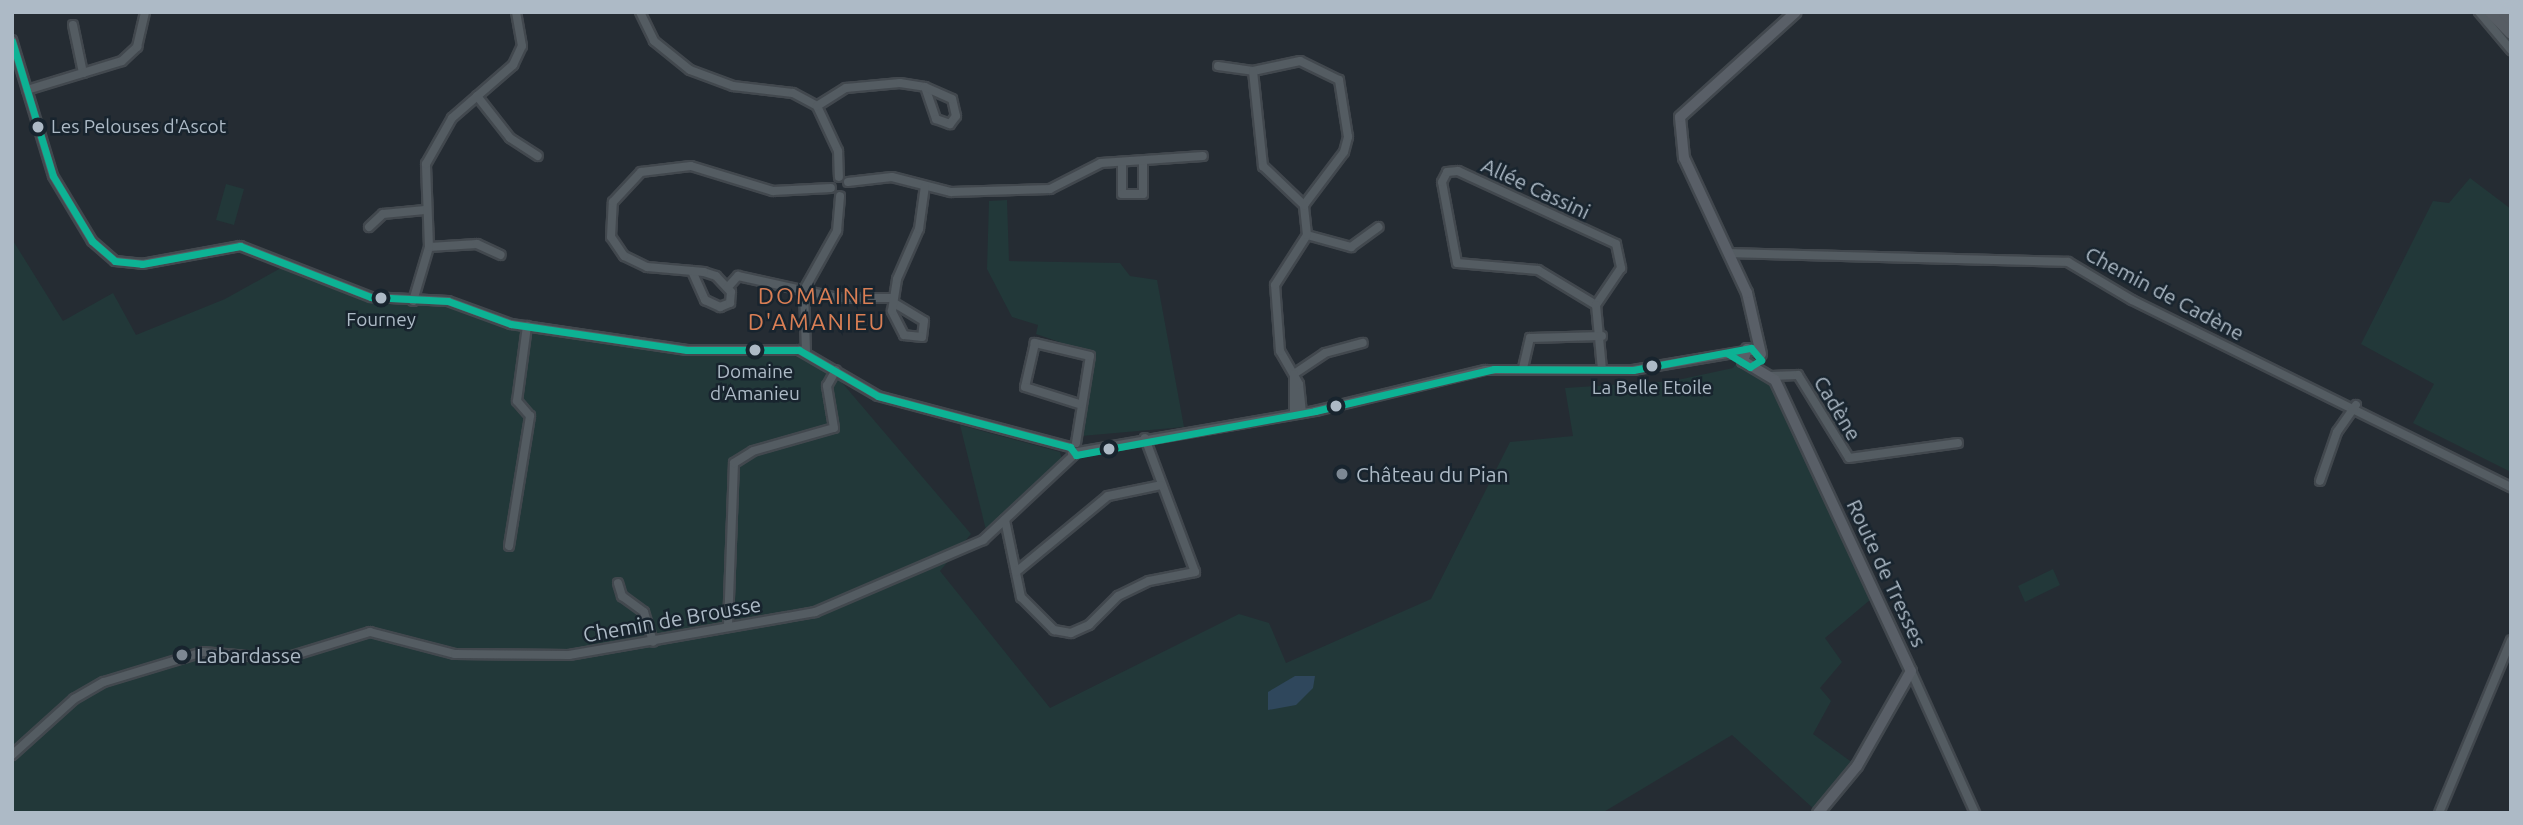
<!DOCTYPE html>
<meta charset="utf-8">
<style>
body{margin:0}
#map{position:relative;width:2523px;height:825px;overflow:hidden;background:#252c33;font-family:Ubuntu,sans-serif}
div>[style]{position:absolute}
.green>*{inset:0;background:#223839}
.water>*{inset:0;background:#2f475c}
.roads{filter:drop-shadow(2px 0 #42484e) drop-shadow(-2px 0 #42484e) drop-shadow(0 2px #42484e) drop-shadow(0 -2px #42484e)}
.street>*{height:8px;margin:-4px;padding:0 4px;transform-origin:4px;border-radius:4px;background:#545c62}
.secondary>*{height:10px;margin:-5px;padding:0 5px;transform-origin:5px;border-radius:5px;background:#595f67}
.primary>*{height:12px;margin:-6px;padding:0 6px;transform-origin:6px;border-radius:6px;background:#575d64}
.bus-1>*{height:7px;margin:-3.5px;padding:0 3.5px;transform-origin:3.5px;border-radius:3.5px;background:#0db294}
.dots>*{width:19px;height:19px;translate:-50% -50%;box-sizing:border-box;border:4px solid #18242e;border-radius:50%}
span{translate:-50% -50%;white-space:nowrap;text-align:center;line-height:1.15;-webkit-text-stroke:5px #18242e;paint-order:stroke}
.bus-label{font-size:19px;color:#adbac6}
.left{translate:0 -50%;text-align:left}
.street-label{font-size:21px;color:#adbac6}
.poi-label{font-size:21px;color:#adbac6}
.neighbourhood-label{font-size:23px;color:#da7f55;letter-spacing:2px}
.frame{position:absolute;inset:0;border:14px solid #adbac6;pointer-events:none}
</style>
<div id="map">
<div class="green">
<i style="clip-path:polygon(2470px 178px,2511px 209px,2511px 472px,2413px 423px,2434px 384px,2361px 344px,2433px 201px,2449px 203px)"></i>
<i style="clip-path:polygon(226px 184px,244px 189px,234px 225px,216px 220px)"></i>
<i style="clip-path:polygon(1007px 200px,1009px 261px,1120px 263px,1130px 276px,1157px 280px,1184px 427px,1081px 436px,1094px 354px,1036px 334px,1038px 325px,1012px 317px,987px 269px,989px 201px)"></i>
<i style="clip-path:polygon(12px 239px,63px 321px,113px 293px,136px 335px,225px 299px,288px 264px,360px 293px,437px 300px,493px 319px,666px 346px,780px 348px,821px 358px,971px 534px,940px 571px,1050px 708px,1239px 614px,1269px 623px,1286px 663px,1431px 599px,1510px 442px,1573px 436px,1565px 388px,1673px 381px,1733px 368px,1742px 356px,1769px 372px,1877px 594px,1825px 638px,1842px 662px,1820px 688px,1831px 701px,1813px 734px,1857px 766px,1814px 809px,1732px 735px,1602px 813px,12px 813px)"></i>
<i style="clip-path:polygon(960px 425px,1060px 452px,1063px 463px,986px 530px)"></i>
<i style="clip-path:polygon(2053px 569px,2060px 585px,2025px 602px,2018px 586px)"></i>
</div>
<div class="water">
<i style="clip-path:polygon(1295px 676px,1315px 676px,1313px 688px,1296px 705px,1268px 710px,1268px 692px)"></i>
</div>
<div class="roads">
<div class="street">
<i style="left:640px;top:12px;width:32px;rotate:64deg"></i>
<i style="left:654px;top:41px;width:46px;rotate:38.9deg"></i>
<i style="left:690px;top:70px;width:46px;rotate:20.4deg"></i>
<i style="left:733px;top:86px;width:60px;rotate:6.7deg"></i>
<i style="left:793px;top:93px;width:27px;rotate:28deg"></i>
<i style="left:817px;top:106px;width:50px;rotate:65deg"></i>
<i style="left:838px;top:151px;width:26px;rotate:88deg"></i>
<i style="left:2479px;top:12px;width:50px;rotate:49.9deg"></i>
<i style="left:73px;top:25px;width:49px;rotate:78.2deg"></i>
<i style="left:12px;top:40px;width:142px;rotate:73.2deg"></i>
<i style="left:53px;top:176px;width:76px;rotate:59deg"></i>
<i style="left:92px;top:241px;width:30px;rotate:41deg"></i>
<i style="left:115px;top:261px;width:27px;rotate:6deg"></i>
<i style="left:142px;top:264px;width:100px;rotate:-10.4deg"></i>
<i style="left:240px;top:246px;width:141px;rotate:21.3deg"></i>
<i style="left:371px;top:297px;width:77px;rotate:3deg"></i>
<i style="left:448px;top:301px;width:67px;rotate:20.1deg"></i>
<i style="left:511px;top:324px;width:178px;rotate:8.4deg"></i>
<i style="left:687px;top:350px;width:112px"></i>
<i style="left:799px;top:350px;width:91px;rotate:30.2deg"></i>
<i style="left:878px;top:396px;width:199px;rotate:14.9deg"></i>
<i style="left:1218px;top:66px;width:35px;rotate:8deg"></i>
<i style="left:27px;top:90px;width:99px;rotate:-17deg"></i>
<i style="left:122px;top:61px;width:21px;rotate:-43deg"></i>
<i style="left:137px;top:47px;width:36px;rotate:-77deg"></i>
<i style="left:477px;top:96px;width:53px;rotate:51.8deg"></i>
<i style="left:510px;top:138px;width:33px;rotate:33deg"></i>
<i style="left:817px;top:106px;width:34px;rotate:-32deg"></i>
<i style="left:846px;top:88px;width:54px;rotate:-5.3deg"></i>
<i style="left:900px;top:83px;width:25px;rotate:9deg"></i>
<i style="left:925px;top:87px;width:34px;rotate:71deg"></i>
<i style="left:936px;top:119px;width:15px;rotate:20deg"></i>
<i style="left:950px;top:124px;width:10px;rotate:-53deg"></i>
<i style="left:956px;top:116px;width:17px;rotate:-103deg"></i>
<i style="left:952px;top:99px;width:30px;rotate:-156deg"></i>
<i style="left:1122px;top:163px;width:31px;rotate:90deg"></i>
<i style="left:1122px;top:194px;width:21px"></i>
<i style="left:1143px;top:194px;width:32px;rotate:-90deg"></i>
<i style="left:848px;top:182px;width:44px;rotate:-6.5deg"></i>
<i style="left:892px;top:177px;width:61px;rotate:14.3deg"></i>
<i style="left:951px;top:192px;width:99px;rotate:-1.7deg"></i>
<i style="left:1050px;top:189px;width:57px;rotate:-27deg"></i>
<i style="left:1101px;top:163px;width:102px;rotate:-3.9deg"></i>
<i style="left:369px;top:227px;width:19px;rotate:-43deg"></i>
<i style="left:383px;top:214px;width:42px;rotate:-5.4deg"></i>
<i style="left:1307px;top:235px;width:46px;rotate:15.3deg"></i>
<i style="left:1351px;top:247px;width:34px;rotate:-36deg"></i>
<i style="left:429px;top:247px;width:48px;rotate:-3.6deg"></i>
<i style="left:477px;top:244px;width:26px;rotate:25deg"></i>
<i style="left:1730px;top:253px;width:338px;rotate:1.5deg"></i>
<i style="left:2068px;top:262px;width:74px;rotate:30.7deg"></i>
<i style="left:2132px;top:300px;width:423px;rotate:26.3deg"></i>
<i style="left:692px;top:271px;width:32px;rotate:66deg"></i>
<i style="left:705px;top:300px;width:17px;rotate:25deg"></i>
<i style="left:720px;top:307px;width:11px;rotate:-22deg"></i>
<i style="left:730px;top:303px;width:11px;rotate:-85deg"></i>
<i style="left:731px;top:292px;width:22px;rotate:-133deg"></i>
<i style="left:716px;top:276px;width:13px;rotate:-162deg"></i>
<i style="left:704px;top:272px;width:57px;rotate:-175deg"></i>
<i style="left:647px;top:267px;width:25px;rotate:-154deg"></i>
<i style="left:624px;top:256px;width:23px;rotate:-124deg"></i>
<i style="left:611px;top:237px;width:35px;rotate:-87deg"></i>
<i style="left:613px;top:202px;width:41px;rotate:-47deg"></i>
<i style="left:641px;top:172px;width:50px;rotate:-6.8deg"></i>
<i style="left:691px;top:166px;width:86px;rotate:17deg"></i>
<i style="left:773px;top:191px;width:58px;rotate:-3deg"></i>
<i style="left:728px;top:287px;width:15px;rotate:-48deg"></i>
<i style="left:738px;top:276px;width:102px;rotate:12.4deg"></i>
<i style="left:838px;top:298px;width:54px"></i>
<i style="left:413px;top:301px;width:56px;rotate:-73.5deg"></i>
<i style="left:429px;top:247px;width:83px;rotate:-92.1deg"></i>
<i style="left:426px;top:164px;width:53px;rotate:-60.5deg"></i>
<i style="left:452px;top:118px;width:81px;rotate:-41deg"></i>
<i style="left:513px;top:65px;width:21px;rotate:-65deg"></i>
<i style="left:522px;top:46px;width:35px;rotate:-100deg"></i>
<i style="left:894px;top:303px;width:35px;rotate:31deg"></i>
<i style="left:924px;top:321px;width:16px;rotate:97deg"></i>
<i style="left:922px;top:337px;width:18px;rotate:-174deg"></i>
<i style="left:904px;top:335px;width:27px;rotate:-117deg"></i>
<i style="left:892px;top:311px;width:32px;rotate:-81deg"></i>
<i style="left:897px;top:279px;width:55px;rotate:-66.3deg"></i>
<i style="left:919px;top:229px;width:43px;rotate:-82.1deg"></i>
<i style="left:1596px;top:305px;width:68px;rotate:-148.9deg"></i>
<i style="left:1538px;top:270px;width:81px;rotate:-175.1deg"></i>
<i style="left:1457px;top:263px;width:82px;rotate:-100.5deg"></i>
<i style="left:1442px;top:182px;width:11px;rotate:-63deg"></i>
<i style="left:1447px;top:172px;width:11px;rotate:-5deg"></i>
<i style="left:1458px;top:171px;width:174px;rotate:24.8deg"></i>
<i style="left:1616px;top:244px;width:25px;rotate:78deg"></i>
<i style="left:1621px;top:268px;width:45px;rotate:124deg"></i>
<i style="left:1596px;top:305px;width:65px;rotate:84.7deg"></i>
<i style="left:806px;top:352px;width:62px;rotate:-91.8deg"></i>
<i style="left:804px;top:290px;width:68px;rotate:-60.8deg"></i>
<i style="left:837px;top:231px;width:35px;rotate:-85deg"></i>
<i style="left:1523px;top:368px;width:31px;rotate:-77deg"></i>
<i style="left:1530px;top:338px;width:72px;rotate:-1.6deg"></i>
<i style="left:1294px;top:374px;width:37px;rotate:-34deg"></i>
<i style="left:1325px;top:353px;width:39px;rotate:-15deg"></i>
<i style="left:1771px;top:376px;width:27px;rotate:-2deg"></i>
<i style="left:1798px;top:375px;width:97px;rotate:58.4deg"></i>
<i style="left:1849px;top:458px;width:110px;rotate:-7.8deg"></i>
<i style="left:1302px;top:413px;width:29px;rotate:-96deg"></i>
<i style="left:1299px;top:384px;width:38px;rotate:-120deg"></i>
<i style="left:1280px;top:351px;width:66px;rotate:-94.3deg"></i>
<i style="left:1275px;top:285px;width:59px;rotate:-57.4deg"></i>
<i style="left:1307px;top:235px;width:30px;rotate:-96deg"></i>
<i style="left:1304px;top:205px;width:66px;rotate:-53deg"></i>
<i style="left:1344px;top:152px;width:16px;rotate:-75deg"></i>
<i style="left:1348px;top:137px;width:58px;rotate:-99deg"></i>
<i style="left:1339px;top:80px;width:43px;rotate:-154deg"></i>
<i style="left:1300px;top:61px;width:48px;rotate:168deg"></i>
<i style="left:1253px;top:71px;width:96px;rotate:84deg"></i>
<i style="left:1263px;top:166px;width:57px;rotate:43.6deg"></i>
<i style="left:1294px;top:414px;width:40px;rotate:-90deg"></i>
<i style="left:1076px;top:443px;width:88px;rotate:-80.9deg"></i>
<i style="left:1090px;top:356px;width:57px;rotate:-166.7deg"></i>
<i style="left:1035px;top:343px;width:45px;rotate:102.8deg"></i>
<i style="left:1025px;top:387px;width:57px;rotate:17.5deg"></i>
<i style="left:1072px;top:453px;width:247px;rotate:-9.8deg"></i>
<i style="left:1315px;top:411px;width:175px;rotate:-13.6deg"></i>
<i style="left:1485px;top:370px;width:148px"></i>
<i style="left:1633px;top:370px;width:114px;rotate:-9.6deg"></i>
<i style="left:2320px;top:481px;width:52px;rotate:-70.9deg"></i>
<i style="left:2337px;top:432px;width:33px;rotate:-55deg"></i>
<i style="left:1005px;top:520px;width:79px;rotate:78.3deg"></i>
<i style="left:1021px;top:597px;width:47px;rotate:45deg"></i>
<i style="left:1054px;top:630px;width:17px;rotate:10deg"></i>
<i style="left:1071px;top:633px;width:20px;rotate:-24deg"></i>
<i style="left:1089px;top:625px;width:41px;rotate:-45deg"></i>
<i style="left:1118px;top:596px;width:34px;rotate:-26deg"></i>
<i style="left:1149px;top:581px;width:47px;rotate:-11.1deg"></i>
<i style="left:1195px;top:572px;width:143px;rotate:-110.5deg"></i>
<i style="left:509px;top:546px;width:132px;rotate:-80.8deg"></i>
<i style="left:530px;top:416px;width:20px;rotate:-131deg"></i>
<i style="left:517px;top:401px;width:76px;rotate:-82.4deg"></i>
<i style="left:1016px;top:572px;width:119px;rotate:-39.6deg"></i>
<i style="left:1108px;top:496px;width:54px;rotate:-11.7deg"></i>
<i style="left:618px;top:583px;width:14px;rotate:73deg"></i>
<i style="left:622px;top:596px;width:27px;rotate:36deg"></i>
<i style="left:644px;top:612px;width:31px;rotate:73deg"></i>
<i style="left:728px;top:626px;width:163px;rotate:-87.9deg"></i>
<i style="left:734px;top:463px;width:22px;rotate:-32deg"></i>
<i style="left:753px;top:451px;width:84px;rotate:-15.9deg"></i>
<i style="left:834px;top:428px;width:43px;rotate:-99.5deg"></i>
<i style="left:827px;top:386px;width:18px;rotate:-61deg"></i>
<i style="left:1911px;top:671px;width:156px;rotate:65.7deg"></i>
<i style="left:12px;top:755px;width:84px;rotate:-42.1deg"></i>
<i style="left:74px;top:699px;width:34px;rotate:-30deg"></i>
<i style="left:104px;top:682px;width:103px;rotate:-16.9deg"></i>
<i style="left:203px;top:652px;width:79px;rotate:5.1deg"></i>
<i style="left:282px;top:659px;width:92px;rotate:-17.1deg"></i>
<i style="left:370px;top:632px;width:88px;rotate:14.5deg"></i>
<i style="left:455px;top:654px;width:114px;rotate:0.5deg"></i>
<i style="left:569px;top:655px;width:250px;rotate:-9.9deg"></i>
<i style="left:815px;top:612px;width:183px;rotate:-23.2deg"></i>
<i style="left:983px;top:540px;width:126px;rotate:-43.1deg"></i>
<i style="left:2439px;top:813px;width:187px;rotate:-67.4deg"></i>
</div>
<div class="secondary">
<i style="left:1759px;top:351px;width:12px;rotate:-171deg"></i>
<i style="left:1747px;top:349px;width:13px;rotate:108deg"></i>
<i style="left:1743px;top:361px;width:37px;rotate:31deg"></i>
<i style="left:1775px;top:380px;width:321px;rotate:65deg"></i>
<i style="left:1911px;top:671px;width:109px;rotate:119.6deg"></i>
<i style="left:1857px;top:766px;width:61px;rotate:129.7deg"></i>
<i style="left:1761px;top:354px;width:63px;rotate:-102.9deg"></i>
<i style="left:1747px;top:293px;width:149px;rotate:-115deg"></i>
<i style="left:1684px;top:158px;width:41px;rotate:-95.6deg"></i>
<i style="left:1680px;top:117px;width:156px;rotate:-42.2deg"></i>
</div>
<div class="primary">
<i style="left:2491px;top:12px;width:29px;rotate:46deg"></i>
<i style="left:2504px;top:12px;width:10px;rotate:45deg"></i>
</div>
</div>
<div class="bus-1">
<i style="left:12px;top:41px;width:141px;rotate:73.1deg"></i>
<i style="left:53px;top:176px;width:76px;rotate:59deg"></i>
<i style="left:92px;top:241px;width:30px;rotate:41deg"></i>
<i style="left:115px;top:261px;width:27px;rotate:6deg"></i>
<i style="left:142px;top:264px;width:100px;rotate:-10.4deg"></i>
<i style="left:240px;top:246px;width:141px;rotate:21.3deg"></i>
<i style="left:371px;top:297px;width:77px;rotate:3deg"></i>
<i style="left:448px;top:301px;width:67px;rotate:20.1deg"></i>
<i style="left:511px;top:324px;width:178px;rotate:8.4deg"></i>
<i style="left:687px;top:350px;width:112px"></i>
<i style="left:799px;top:350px;width:91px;rotate:30.2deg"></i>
<i style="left:878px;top:396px;width:199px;rotate:14.9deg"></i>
<i style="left:1070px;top:447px;width:10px;rotate:53deg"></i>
<i style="left:1076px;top:455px;width:243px;rotate:-10.4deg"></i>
<i style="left:1315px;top:411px;width:184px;rotate:-13.2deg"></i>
<i style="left:1494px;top:369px;width:139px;rotate:0.4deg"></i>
<i style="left:1633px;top:370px;width:120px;rotate:-10.6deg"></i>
<i style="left:1751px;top:348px;width:16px;rotate:50deg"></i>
<i style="left:1761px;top:360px;width:13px;rotate:148deg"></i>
<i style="left:1750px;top:367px;width:27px;rotate:-149deg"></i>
</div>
<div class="dots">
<i style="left:38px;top:127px;background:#adbac6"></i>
<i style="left:381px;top:298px;background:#adbac6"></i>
<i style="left:755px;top:350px;background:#adbac6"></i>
<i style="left:1652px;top:366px;background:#adbac6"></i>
<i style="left:1336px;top:406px;background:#adbac6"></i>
<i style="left:1109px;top:449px;background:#adbac6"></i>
<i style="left:1342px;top:474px;background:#7d8893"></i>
<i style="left:182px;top:655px;background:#7d8893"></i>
</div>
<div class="bus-label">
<span class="left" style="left:51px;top:127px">Les Pelouses d'Ascot</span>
<span style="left:381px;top:320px">Fourney</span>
<span style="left:755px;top:383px">Domaine<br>d'Amanieu</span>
<span style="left:1652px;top:388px">La Belle Etoile</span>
</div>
<div class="street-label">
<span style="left:1536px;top:188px;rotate:25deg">Allée Cassini</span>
<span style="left:2165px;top:293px;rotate:28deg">Chemin de Cadène</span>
<span style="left:1838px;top:408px;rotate:59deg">Cadène</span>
<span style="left:1887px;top:573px;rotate:65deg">Route de Tresses</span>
<span style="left:672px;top:619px;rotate:-10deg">Chemin de Brousse</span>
</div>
<div class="poi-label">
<span class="left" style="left:1356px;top:474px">Château du Pian</span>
<span class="left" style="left:196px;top:655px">Labardasse</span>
</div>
<div class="neighbourhood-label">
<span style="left:817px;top:309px">DOMAINE<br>D'AMANIEU</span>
</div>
<div class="frame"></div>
</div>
